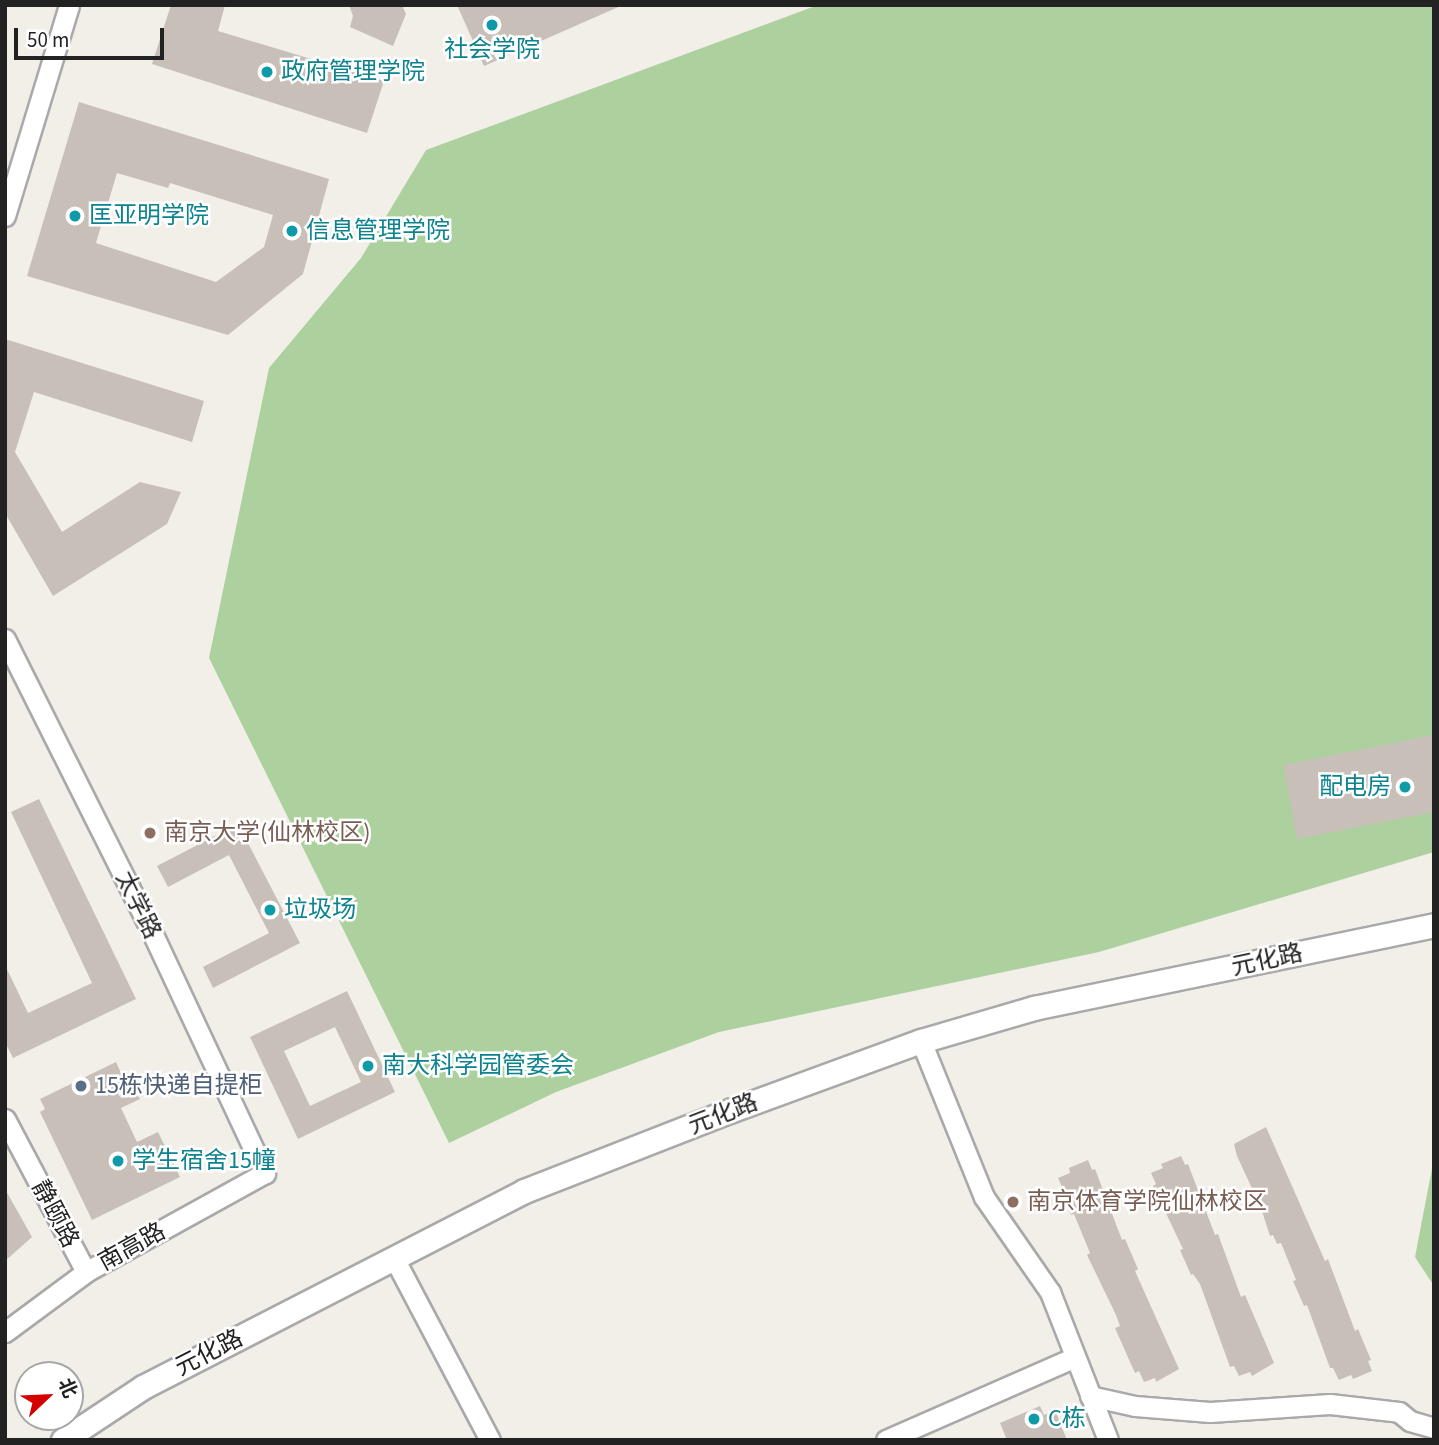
<!DOCTYPE html>
<meta charset="utf-8">
<style>
body{margin:0}
#map{position:relative;width:1439px;height:1445px;overflow:hidden;background:#f2efe9;font-family:"Source Sans 3","Noto Sans SC",sans-serif}
div>[style]{position:absolute}
.forest>*{inset:0;background:#add19e}
.building>*{inset:0;background:#c7bfb8}
.roads{filter:drop-shadow(2px 0 #a9a9a9) drop-shadow(-2px 0 #a9a9a9) drop-shadow(0 2px #a9a9a9) drop-shadow(0 -2px #a9a9a9)}
.minor>*{height:19px;margin:-9.5px;padding:0 9.5px;transform-origin:9.5px;border-radius:9.5px;background:#fff}
.tertiary>*{height:23px;margin:-11.5px;padding:0 11.5px;transform-origin:11.5px;border-radius:11.5px;background:#fff}
.dots>*{width:19px;height:19px;translate:-50% -50%;box-sizing:border-box;border:4px solid #fff;border-radius:50%}
span{translate:-50% -50%;white-space:nowrap;text-align:center;line-height:1.15;-webkit-text-stroke:5px #fff;paint-order:stroke}
.culture-label{font-size:24px;color:#0d838f}
.left{translate:0 -50%;text-align:left}
.right{translate:-100% -50%;text-align:right}
.education-label{font-size:24px;color:#785e54}
.street-label{font-size:24px;color:#222}
.service-label{font-size:24px;color:#4e5e75}
.frame{position:absolute;inset:0;border:7px solid #222;pointer-events:none}
.north{position:absolute;left:14px;top:1361px;width:70px;height:70px;box-sizing:border-box;background:#fff;border:2px solid #a7a7a7;border-radius:50%;rotate:67deg;font-size:19px;font-weight:700;line-height:28px;text-align:center;color:#222}
.north::after{content:'';display:block;margin:auto;width:24px;height:32px;background:#d40000;clip-path:polygon(50% 0,100% 100%,50% 72%,0 100%)}
.scale{position:absolute;left:14px;top:28px;width:150px;height:32px;box-sizing:border-box;border:4px solid #222;border-top:0;padding-left:9px;font-size:21px;line-height:24px;white-space:nowrap;color:#222;-webkit-text-stroke:5px #fff;paint-order:stroke}
</style>
<div id="map">
<div class="forest">
<i style="clip-path:polygon(818px 5px,1434px 5px,1434px 852px,1099px 952px,719px 1032px,556px 1092px,449px 1143px,209px 658px,269px 368px,361px 258px,426px 150px)"></i>
<i style="clip-path:polygon(1434px 1158px,1434px 1286px,1415px 1257px)"></i>
</div>
<div class="building">
<i style="clip-path:polygon(171px 5px,225px 5px,218px 31px,384px 81px,367px 133px,152px 64px)"></i>
<i style="clip-path:polygon(349px 5px,402px 5px,406px 14px,393px 46px,350px 27px,353px 16px)"></i>
<i style="clip-path:polygon(457px 5px,623px 5px,484px 66px)"></i>
<i style="clip-path:polygon(evenodd,79px 102px,329px 179px,303px 274px,228px 335px,27px 276px,79px 102px,117px 173px,168px 188px,170px 183px,273px 215px,264px 247px,216px 282px,96px 243px,117px 173px)"></i>
<i style="clip-path:polygon(5px 339px,204px 401px,192px 442px,34px 392px,15px 452px,62px 532px,140px 482px,181px 492px,167px 524px,53px 596px,5px 513px)"></i>
<i style="clip-path:polygon(1434px 735px,1434px 812px,1297px 839px,1283px 765px)"></i>
<i style="clip-path:polygon(39px 799px,136px 999px,13px 1058px,5px 1042px,5px 965px,28px 1013px,92px 983px,11px 812px)"></i>
<i style="clip-path:polygon(238px 824px,300px 943px,213px 988px,203px 967px,269px 933px,229px 855px,168px 887px,157px 866px)"></i>
<i style="clip-path:polygon(evenodd,347px 991px,395px 1092px,298px 1139px,250px 1037px,347px 991px,335px 1027px,361px 1082px,310px 1106px,284px 1051px,335px 1027px)"></i>
<i style="clip-path:polygon(116px 1062px,121px 1073px,126px 1070px,140px 1099px,121px 1108px,137px 1142px,158px 1132px,180px 1177px,92px 1220px,40px 1112px,45px 1109px,40px 1099px)"></i>
<i style="clip-path:polygon(1266px 1127px,1325px 1261px,1328px 1259px,1355px 1331px,1358px 1329px,1371px 1360px,1368px 1361px,1372px 1371px,1353px 1379px,1351px 1375px,1339px 1380px,1333px 1368px,1330px 1368px,1307px 1305px,1304px 1306px,1293px 1281px,1296px 1280px,1281px 1243px,1277px 1244px,1273px 1235px,1270px 1236px,1261px 1208px,1237px 1156px,1234px 1144px)"></i>
<i style="clip-path:polygon(1181px 1156px,1185px 1165px,1188px 1164px,1215px 1235px,1218px 1234px,1241px 1297px,1245px 1295px,1274px 1363px,1252px 1376px,1250px 1372px,1239px 1376px,1234px 1366px,1230px 1367px,1200px 1284px,1193px 1274px,1191px 1275px,1180px 1250px,1183px 1249px,1153px 1186px,1156px 1184px,1151px 1173px,1163px 1168px,1161px 1164px)"></i>
<i style="clip-path:polygon(1088px 1160px,1092px 1170px,1095px 1169px,1122px 1240px,1125px 1239px,1138px 1269px,1135px 1271px,1179px 1369px,1156px 1382px,1155px 1378px,1144px 1382px,1139px 1371px,1135px 1373px,1115px 1328px,1120px 1326px,1116px 1315px,1087px 1255px,1090px 1253px,1074px 1214px,1071px 1215px,1060px 1190px,1063px 1189px,1058px 1178px,1070px 1173px,1069px 1168px)"></i>
<i style="clip-path:polygon(5px 1189px,32px 1237px,5px 1261px)"></i>
<i style="clip-path:polygon(1040px 1406px,1044px 1415px,1055px 1410px,1067px 1440px,1007px 1440px,1000px 1423px)"></i>
</div>
<div class="roads">
<div class="minor">
<i style="left:5px;top:216px;width:220px;rotate:-73.1deg"></i>
<i style="left:5px;top:639px;width:323px;rotate:63.4deg"></i>
<i style="left:150px;top:928px;width:271px;rotate:64.9deg"></i>
<i style="left:265px;top:1173px;width:205px;rotate:151.1deg"></i>
<i style="left:86px;top:1272px;width:101px;rotate:143.5deg"></i>
<i style="left:921px;top:1041px;width:168px;rotate:68deg"></i>
<i style="left:984px;top:1197px;width:116px;rotate:55.2deg"></i>
<i style="left:1050px;top:1292px;width:159px;rotate:68.6deg"></i>
<i style="left:5px;top:1119px;width:173px;rotate:62.1deg"></i>
<i style="left:394px;top:1258px;width:206px;rotate:62.2deg"></i>
<i style="left:1090px;top:1396px;width:46px;rotate:12.5deg"></i>
<i style="left:1135px;top:1406px;width:75px;rotate:4.6deg"></i>
<i style="left:1210px;top:1412px;width:120px;rotate:-3.8deg"></i>
<i style="left:1330px;top:1404px;width:69px;rotate:6.6deg"></i>
<i style="left:1399px;top:1412px;width:14px;rotate:39deg"></i>
<i style="left:1410px;top:1421px;width:25px;rotate:16deg"></i>
<i style="left:886px;top:1440px;width:206px;rotate:-23.7deg"></i>
</div>
<div class="tertiary">
<i style="left:63px;top:1440px;width:96px;rotate:-33.5deg"></i>
<i style="left:143px;top:1387px;width:428px;rotate:-27.2deg"></i>
<i style="left:524px;top:1191px;width:223px;rotate:-21.3deg"></i>
<i style="left:732px;top:1110px;width:201px;rotate:-20.1deg"></i>
<i style="left:921px;top:1041px;width:118px;rotate:-16.3deg"></i>
<i style="left:1034px;top:1008px;width:409px;rotate:-11.7deg"></i>
</div>
</div>
<div class="dots">
<i style="left:492px;top:25px;background:#0f9aa8"></i>
<i style="left:267px;top:72px;background:#0f9aa8"></i>
<i style="left:75px;top:216px;background:#0f9aa8"></i>
<i style="left:292px;top:231px;background:#0f9aa8"></i>
<i style="left:1405px;top:787px;background:#0f9aa8"></i>
<i style="left:150px;top:833px;background:#8d6e63"></i>
<i style="left:270px;top:910px;background:#0f9aa8"></i>
<i style="left:368px;top:1066px;background:#0f9aa8"></i>
<i style="left:81px;top:1086px;background:#5c6f8a"></i>
<i style="left:118px;top:1161px;background:#0f9aa8"></i>
<i style="left:1013px;top:1202px;background:#8d6e63"></i>
<i style="left:1034px;top:1419px;background:#0f9aa8"></i>
</div>
<div class="culture-label">
<span style="left:492px;top:50px">社会学院</span>
<span class="left" style="left:281px;top:72px">政府管理学院</span>
<span class="left" style="left:89px;top:216px">匡亚明学院</span>
<span class="left" style="left:306px;top:231px">信息管理学院</span>
<span class="right" style="left:1391px;top:787px">配电房</span>
<span class="left" style="left:284px;top:910px">垃圾场</span>
<span class="left" style="left:382px;top:1066px">南大科学园管委会</span>
<span class="left" style="left:132px;top:1161px">学生宿舍15幢</span>
<span class="left" style="left:1048px;top:1419px">C栋</span>
</div>
<div class="education-label">
<span class="left" style="left:164px;top:833px">南京大学(仙林校区)</span>
<span class="left" style="left:1027px;top:1202px">南京体育学院仙林校区</span>
</div>
<div class="street-label">
<span style="left:138px;top:905px;rotate:64deg">太学路</span>
<span style="left:1267px;top:960px;rotate:-12deg">元化路</span>
<span style="left:723px;top:1114px;rotate:-21deg">元化路</span>
<span style="left:55px;top:1214px;rotate:62deg">静颐路</span>
<span style="left:132px;top:1247px;rotate:-29deg">南高路</span>
<span style="left:209px;top:1353px;rotate:-27deg">元化路</span>
</div>
<div class="service-label">
<span class="left" style="left:95px;top:1086px">15栋快递自提柜</span>
</div>
<div class="frame"></div>
<div class="north">北</div>
<div class="scale">50 m</div>
</div>
